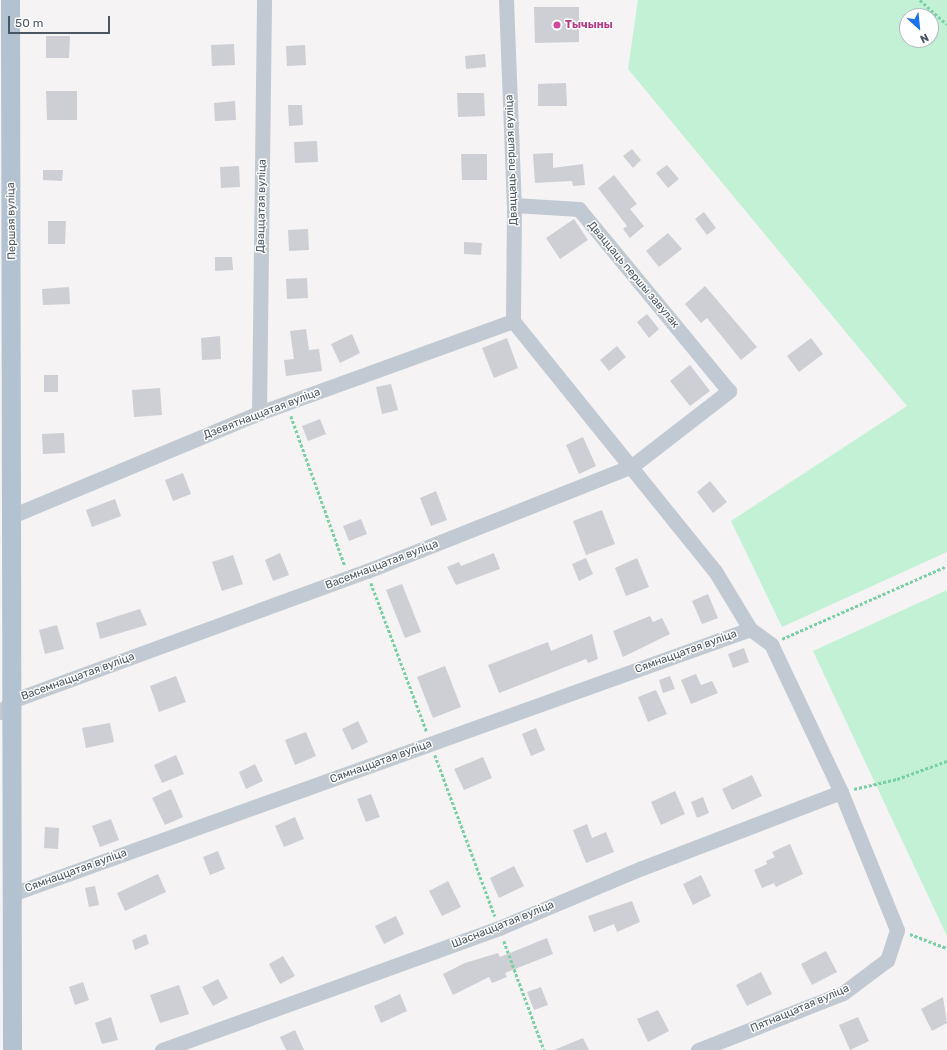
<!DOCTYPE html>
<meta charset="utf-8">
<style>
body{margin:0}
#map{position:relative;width:947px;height:1050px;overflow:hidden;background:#f5f3f3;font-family:Rubik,sans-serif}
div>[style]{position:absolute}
.green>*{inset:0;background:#c3f1d5}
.building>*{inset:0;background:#cdcfd5}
.path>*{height:2.5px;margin-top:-1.25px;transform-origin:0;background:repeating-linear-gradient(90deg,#7ad0a6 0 3px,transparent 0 5px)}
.minor>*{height:15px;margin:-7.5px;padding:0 7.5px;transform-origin:7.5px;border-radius:7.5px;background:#c1cad2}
.major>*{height:19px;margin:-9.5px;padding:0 9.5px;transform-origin:9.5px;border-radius:9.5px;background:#b3c2d1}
.dots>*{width:11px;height:11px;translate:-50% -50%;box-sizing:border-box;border:2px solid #fff;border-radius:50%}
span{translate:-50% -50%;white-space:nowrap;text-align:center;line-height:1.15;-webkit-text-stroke:3px #fff;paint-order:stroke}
.hotel-label{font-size:11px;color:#b23c85;font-weight:700}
.left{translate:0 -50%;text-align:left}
.street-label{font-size:11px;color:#4a5661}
.north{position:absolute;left:899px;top:8px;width:40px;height:40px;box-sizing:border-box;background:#fff;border:1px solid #b7bbc0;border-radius:50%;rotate:153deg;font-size:11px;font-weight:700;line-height:16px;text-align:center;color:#4a5661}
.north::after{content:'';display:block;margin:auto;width:14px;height:18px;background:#1a73e8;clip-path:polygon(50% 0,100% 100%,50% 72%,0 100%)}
.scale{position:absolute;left:8px;top:16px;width:102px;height:18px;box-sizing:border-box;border:2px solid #4a5661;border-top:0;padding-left:5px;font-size:12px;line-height:14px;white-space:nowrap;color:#4a5661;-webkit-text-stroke:3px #fff;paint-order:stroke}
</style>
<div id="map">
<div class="green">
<i style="clip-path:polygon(evenodd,638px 0,947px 0,947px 552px,782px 627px,731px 521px,907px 406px,628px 69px,638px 0,907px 16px,931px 16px,931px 40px,907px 40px,907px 16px)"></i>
<i style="clip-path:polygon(947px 590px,947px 936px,813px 651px)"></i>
</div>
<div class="building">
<i style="clip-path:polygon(534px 7px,579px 7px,579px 42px,535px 43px)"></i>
<i style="clip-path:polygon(46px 36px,70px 36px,69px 58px,46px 58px)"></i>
<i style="clip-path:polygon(234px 44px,235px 65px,212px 66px,211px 45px)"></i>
<i style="clip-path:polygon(305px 45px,306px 65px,287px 66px,286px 46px)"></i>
<i style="clip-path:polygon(485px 54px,486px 67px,466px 69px,465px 56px)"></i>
<i style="clip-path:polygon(566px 83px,567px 106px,538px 106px,538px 84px)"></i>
<i style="clip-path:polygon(46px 91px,77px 91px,77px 120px,47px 120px)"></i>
<i style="clip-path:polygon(457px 93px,484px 93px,485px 116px,458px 117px)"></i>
<i style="clip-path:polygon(235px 101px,236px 120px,215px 121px,214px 103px)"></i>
<i style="clip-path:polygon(288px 105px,302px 105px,303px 125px,289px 126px)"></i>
<i style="clip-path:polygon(317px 141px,318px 162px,295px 163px,294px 142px)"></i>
<i style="clip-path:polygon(632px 149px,641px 160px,633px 168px,623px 156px)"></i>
<i style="clip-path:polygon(553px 153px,553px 168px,583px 164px,585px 185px,573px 186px,572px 181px,535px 183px,533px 154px)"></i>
<i style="clip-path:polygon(461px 154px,487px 154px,487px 180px,462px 180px)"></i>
<i style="clip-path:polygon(667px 165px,679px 179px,668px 188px,656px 173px)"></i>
<i style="clip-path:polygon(239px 166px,240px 187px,221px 188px,220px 167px)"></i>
<i style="clip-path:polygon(43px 170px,63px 170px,62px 181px,43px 180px)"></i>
<i style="clip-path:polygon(614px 175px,637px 204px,630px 209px,644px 226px,630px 238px,623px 229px,627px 226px,598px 188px)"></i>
<i style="clip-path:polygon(704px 212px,716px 228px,707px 235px,695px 219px)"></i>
<i style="clip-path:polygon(574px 219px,588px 240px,560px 259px,546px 238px)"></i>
<i style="clip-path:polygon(48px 221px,66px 221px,65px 244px,48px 244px)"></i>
<i style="clip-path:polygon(308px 229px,309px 250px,289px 251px,288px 230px)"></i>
<i style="clip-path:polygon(668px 233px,682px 249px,659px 267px,646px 251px)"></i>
<i style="clip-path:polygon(464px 242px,482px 243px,481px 255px,464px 254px)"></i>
<i style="clip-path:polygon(215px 257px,232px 257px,233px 270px,215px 271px)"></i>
<i style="clip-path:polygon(307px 278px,308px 298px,287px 299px,286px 279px)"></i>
<i style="clip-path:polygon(705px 286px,757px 347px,741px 360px,707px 318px,701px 323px,685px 304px)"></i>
<i style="clip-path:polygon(69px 287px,70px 304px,43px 305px,42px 289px)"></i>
<i style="clip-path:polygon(647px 314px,659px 329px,649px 338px,637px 322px)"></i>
<i style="clip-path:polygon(306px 329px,309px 350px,319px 349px,322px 371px,286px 376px,284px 360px,294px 359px,290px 331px)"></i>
<i style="clip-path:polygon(352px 334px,360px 353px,340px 363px,331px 344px)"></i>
<i style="clip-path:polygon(220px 336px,221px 359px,202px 360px,201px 338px)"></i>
<i style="clip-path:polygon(507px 338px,518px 368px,494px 378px,482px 348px)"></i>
<i style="clip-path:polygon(811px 338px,823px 354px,799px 372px,787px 356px)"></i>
<i style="clip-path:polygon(617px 346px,626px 357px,609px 371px,600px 360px)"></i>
<i style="clip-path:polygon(690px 365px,710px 391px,690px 406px,670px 381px)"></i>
<i style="clip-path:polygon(44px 375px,58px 375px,58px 392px,44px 392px)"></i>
<i style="clip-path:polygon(391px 384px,398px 410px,382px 414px,376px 387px)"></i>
<i style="clip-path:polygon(160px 388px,162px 415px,134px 417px,132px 390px)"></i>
<i style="clip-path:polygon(320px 419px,326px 434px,308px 441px,302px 426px)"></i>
<i style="clip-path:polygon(64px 433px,65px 453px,43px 454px,42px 434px)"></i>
<i style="clip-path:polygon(583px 437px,596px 466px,579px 474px,566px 445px)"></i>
<i style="clip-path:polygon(183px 473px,191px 494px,173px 501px,165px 480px)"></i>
<i style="clip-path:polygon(710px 481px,727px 502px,713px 513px,697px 492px)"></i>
<i style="clip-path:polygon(436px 491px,447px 520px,431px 526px,420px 498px)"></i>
<i style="clip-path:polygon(115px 499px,121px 516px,92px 527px,86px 510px)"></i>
<i style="clip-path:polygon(602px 510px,615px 544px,586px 555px,573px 521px)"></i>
<i style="clip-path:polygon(361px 519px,367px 534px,349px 541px,343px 526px)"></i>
<i style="clip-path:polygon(280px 553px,289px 575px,273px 581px,265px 560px)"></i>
<i style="clip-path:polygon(494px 553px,500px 569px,456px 585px,447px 567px,459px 562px,461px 566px)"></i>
<i style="clip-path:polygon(233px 555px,243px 584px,222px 591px,212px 562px)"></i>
<i style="clip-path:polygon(586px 558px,593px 574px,579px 581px,572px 564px)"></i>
<i style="clip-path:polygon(637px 558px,649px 587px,626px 596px,615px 568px)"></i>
<i style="clip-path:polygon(402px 584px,421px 632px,405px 638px,386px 590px)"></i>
<i style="clip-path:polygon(708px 594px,718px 618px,702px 624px,692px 601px)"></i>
<i style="clip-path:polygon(140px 609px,147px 625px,100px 639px,96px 623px)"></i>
<i style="clip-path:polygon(650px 616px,653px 622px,662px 618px,670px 634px,623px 657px,613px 631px)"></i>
<i style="clip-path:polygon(57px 625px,64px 649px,45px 654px,39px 630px)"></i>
<i style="clip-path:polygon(592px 634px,598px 659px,588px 663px,586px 659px,499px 693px,488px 665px,548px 642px,551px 651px)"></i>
<i style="clip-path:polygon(744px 648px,749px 662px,733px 668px,728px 654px)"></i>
<i style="clip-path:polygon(445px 666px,461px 707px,433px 718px,417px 677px)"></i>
<i style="clip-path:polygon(696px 674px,701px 685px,712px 681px,718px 693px,691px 704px,681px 680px)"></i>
<i style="clip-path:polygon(176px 676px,186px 702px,159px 712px,150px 686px)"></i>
<i style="clip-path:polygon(670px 676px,675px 689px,663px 693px,659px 680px)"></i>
<i style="clip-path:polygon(656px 690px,667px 714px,648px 722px,638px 697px)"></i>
<i style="clip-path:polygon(358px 721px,368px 742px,352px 750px,342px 729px)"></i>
<i style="clip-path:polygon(110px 723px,114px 742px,86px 748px,82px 728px)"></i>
<i style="clip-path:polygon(536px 728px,545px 750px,531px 756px,522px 734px)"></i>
<i style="clip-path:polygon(306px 732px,316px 756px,295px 765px,285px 740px)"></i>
<i style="clip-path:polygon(176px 755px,184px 774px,162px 783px,154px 765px)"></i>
<i style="clip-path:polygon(483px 757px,492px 778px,464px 790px,454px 769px)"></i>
<i style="clip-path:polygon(255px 764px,263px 781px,246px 789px,239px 772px)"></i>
<i style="clip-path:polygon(752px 775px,762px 796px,732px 810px,722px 789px)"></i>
<i style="clip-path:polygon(171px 789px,183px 817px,165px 825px,152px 798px)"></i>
<i style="clip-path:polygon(675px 791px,685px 814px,661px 825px,651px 802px)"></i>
<i style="clip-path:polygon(371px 794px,380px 817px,366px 822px,357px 799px)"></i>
<i style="clip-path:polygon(703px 797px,709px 813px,697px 818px,691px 802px)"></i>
<i style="clip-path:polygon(295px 817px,304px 839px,284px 847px,275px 826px)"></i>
<i style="clip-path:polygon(111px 819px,119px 840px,100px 847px,92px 826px)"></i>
<i style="clip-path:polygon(587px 824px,592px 838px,606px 832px,614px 852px,586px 863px,573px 830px)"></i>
<i style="clip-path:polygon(45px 827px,59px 828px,58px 849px,44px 848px)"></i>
<i style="clip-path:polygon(790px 844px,803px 874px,776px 887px,774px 883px,762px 888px,754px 870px,767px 864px,766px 861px,775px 857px,772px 852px)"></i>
<i style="clip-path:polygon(218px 851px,225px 869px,210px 875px,203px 857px)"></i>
<i style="clip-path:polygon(514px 866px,524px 886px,499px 898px,490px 878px)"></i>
<i style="clip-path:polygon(158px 874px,166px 892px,125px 911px,117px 893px)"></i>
<i style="clip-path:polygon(701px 875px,711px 896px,693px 905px,683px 884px)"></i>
<i style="clip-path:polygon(448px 881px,461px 907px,442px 916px,429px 891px)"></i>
<i style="clip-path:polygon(95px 886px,99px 905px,89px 907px,85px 888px)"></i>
<i style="clip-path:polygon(632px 901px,640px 922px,617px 932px,614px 924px,594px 932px,588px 916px)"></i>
<i style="clip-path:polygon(396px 916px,404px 934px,384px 944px,375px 926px)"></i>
<i style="clip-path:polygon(146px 934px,149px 944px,135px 950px,132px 940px)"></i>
<i style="clip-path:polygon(547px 938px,553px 954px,505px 973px,507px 977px,492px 983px,489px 977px,453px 995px,443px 974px,465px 963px,498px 953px,500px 957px)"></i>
<i style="clip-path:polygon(826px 951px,837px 972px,812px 985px,801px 964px)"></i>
<i style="clip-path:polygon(283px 956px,295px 976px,280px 984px,269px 964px)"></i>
<i style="clip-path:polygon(761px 972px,772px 994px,747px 1006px,736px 985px)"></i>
<i style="clip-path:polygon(218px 979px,228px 998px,213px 1006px,202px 987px)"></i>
<i style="clip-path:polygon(83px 982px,89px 1000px,75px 1005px,69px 987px)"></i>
<i style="clip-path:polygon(179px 985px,189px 1014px,160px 1023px,150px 995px)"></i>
<i style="clip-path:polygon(541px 987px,548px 1005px,534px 1010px,527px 992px)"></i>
<i style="clip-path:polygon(400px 994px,407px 1011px,381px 1023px,374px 1006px)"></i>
<i style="clip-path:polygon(943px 997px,947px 1023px,932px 1031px,921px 1009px)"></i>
<i style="clip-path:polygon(658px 1010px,669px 1031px,648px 1042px,637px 1019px)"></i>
<i style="clip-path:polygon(111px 1017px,118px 1040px,102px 1044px,95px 1023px)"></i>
<i style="clip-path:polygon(858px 1017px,869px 1041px,850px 1050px,839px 1025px)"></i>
<i style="clip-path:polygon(295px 1030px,304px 1050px,286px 1050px,280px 1037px)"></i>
<i style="clip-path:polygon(583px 1038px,589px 1050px,554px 1050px)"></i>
</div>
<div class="path">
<i style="left:920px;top:0;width:36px;rotate:42deg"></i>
<i style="left:291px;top:416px;width:159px;rotate:70.2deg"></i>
<i style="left:371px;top:583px;width:159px;rotate:69.4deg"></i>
<i style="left:782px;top:639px;width:180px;rotate:-23.9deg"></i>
<i style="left:435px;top:755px;width:172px;rotate:69.6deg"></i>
<i style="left:854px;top:789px;width:44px;rotate:-13.1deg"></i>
<i style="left:897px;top:779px;width:53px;rotate:-19.8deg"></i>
<i style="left:910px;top:934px;width:40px;rotate:21deg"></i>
<i style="left:504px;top:941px;width:116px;rotate:69.8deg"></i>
</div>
<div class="minor">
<i style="left:506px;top:0;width:205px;rotate:87.8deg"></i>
<i style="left:514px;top:205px;width:116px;rotate:90.5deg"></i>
<i style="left:513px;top:321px;width:321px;rotate:51.1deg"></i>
<i style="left:715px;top:571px;width:68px;rotate:58.9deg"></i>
<i style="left:750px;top:629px;width:26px;rotate:36deg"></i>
<i style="left:771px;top:644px;width:164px;rotate:64.7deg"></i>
<i style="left:841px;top:792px;width:149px;rotate:67.9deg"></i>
<i style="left:897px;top:930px;width:32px;rotate:108deg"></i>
<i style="left:887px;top:960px;width:55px;rotate:143.1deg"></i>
<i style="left:843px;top:993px;width:156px;rotate:158.5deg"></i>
<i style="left:259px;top:413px;width:413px;rotate:-89.3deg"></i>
<i style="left:14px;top:515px;width:265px;rotate:-22.6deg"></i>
<i style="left:259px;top:413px;width:270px;rotate:-19.9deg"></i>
<i style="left:0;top:712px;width:18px;rotate:-41deg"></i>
<i style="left:14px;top:700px;width:376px;rotate:-20.1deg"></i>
<i style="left:367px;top:571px;width:285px;rotate:-21.6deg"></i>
<i style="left:632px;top:466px;width:123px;rotate:-37.7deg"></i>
<i style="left:729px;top:391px;width:236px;rotate:-129.5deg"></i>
<i style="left:579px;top:209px;width:65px;rotate:-176.5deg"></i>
<i style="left:12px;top:894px;width:784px;rotate:-19.75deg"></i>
<i style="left:162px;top:1050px;width:358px;rotate:-19.9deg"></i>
<i style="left:499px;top:928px;width:155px;rotate:-22.8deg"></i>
<i style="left:642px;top:868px;width:213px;rotate:-20.9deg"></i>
</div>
<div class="major">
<i style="left:10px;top:0;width:1050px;rotate:89.89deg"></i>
</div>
<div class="dots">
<i style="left:557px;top:25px;background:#d1479c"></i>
</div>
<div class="hotel-label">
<span class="left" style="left:565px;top:25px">Тычыны</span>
</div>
<div class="street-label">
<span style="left:512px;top:160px;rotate:-92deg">Дваццаць першая вуліца</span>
<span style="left:262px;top:206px;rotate:-89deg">Дваццатая вуліца</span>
<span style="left:12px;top:221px;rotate:-91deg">Першая вуліца</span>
<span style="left:633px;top:275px;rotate:50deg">Дваццаць першы завулак</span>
<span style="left:262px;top:414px;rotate:-21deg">Дзевятнаццатая вуліца</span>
<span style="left:382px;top:565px;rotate:-21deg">Васемнаццатая вуліца</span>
<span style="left:686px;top:652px;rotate:-20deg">Сямнаццатая вуліца</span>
<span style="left:78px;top:677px;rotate:-20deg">Васемнаццатая вуліца</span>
<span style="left:381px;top:762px;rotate:-20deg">Сямнаццатая вуліца</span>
<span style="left:76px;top:871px;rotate:-20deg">Сямнаццатая вуліца</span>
<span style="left:503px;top:925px;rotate:-22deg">Шаснаццатая вуліца</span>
<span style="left:800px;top:1009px;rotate:-23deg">Пятнаццатая вуліца</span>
</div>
<div class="north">N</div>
<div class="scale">50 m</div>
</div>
